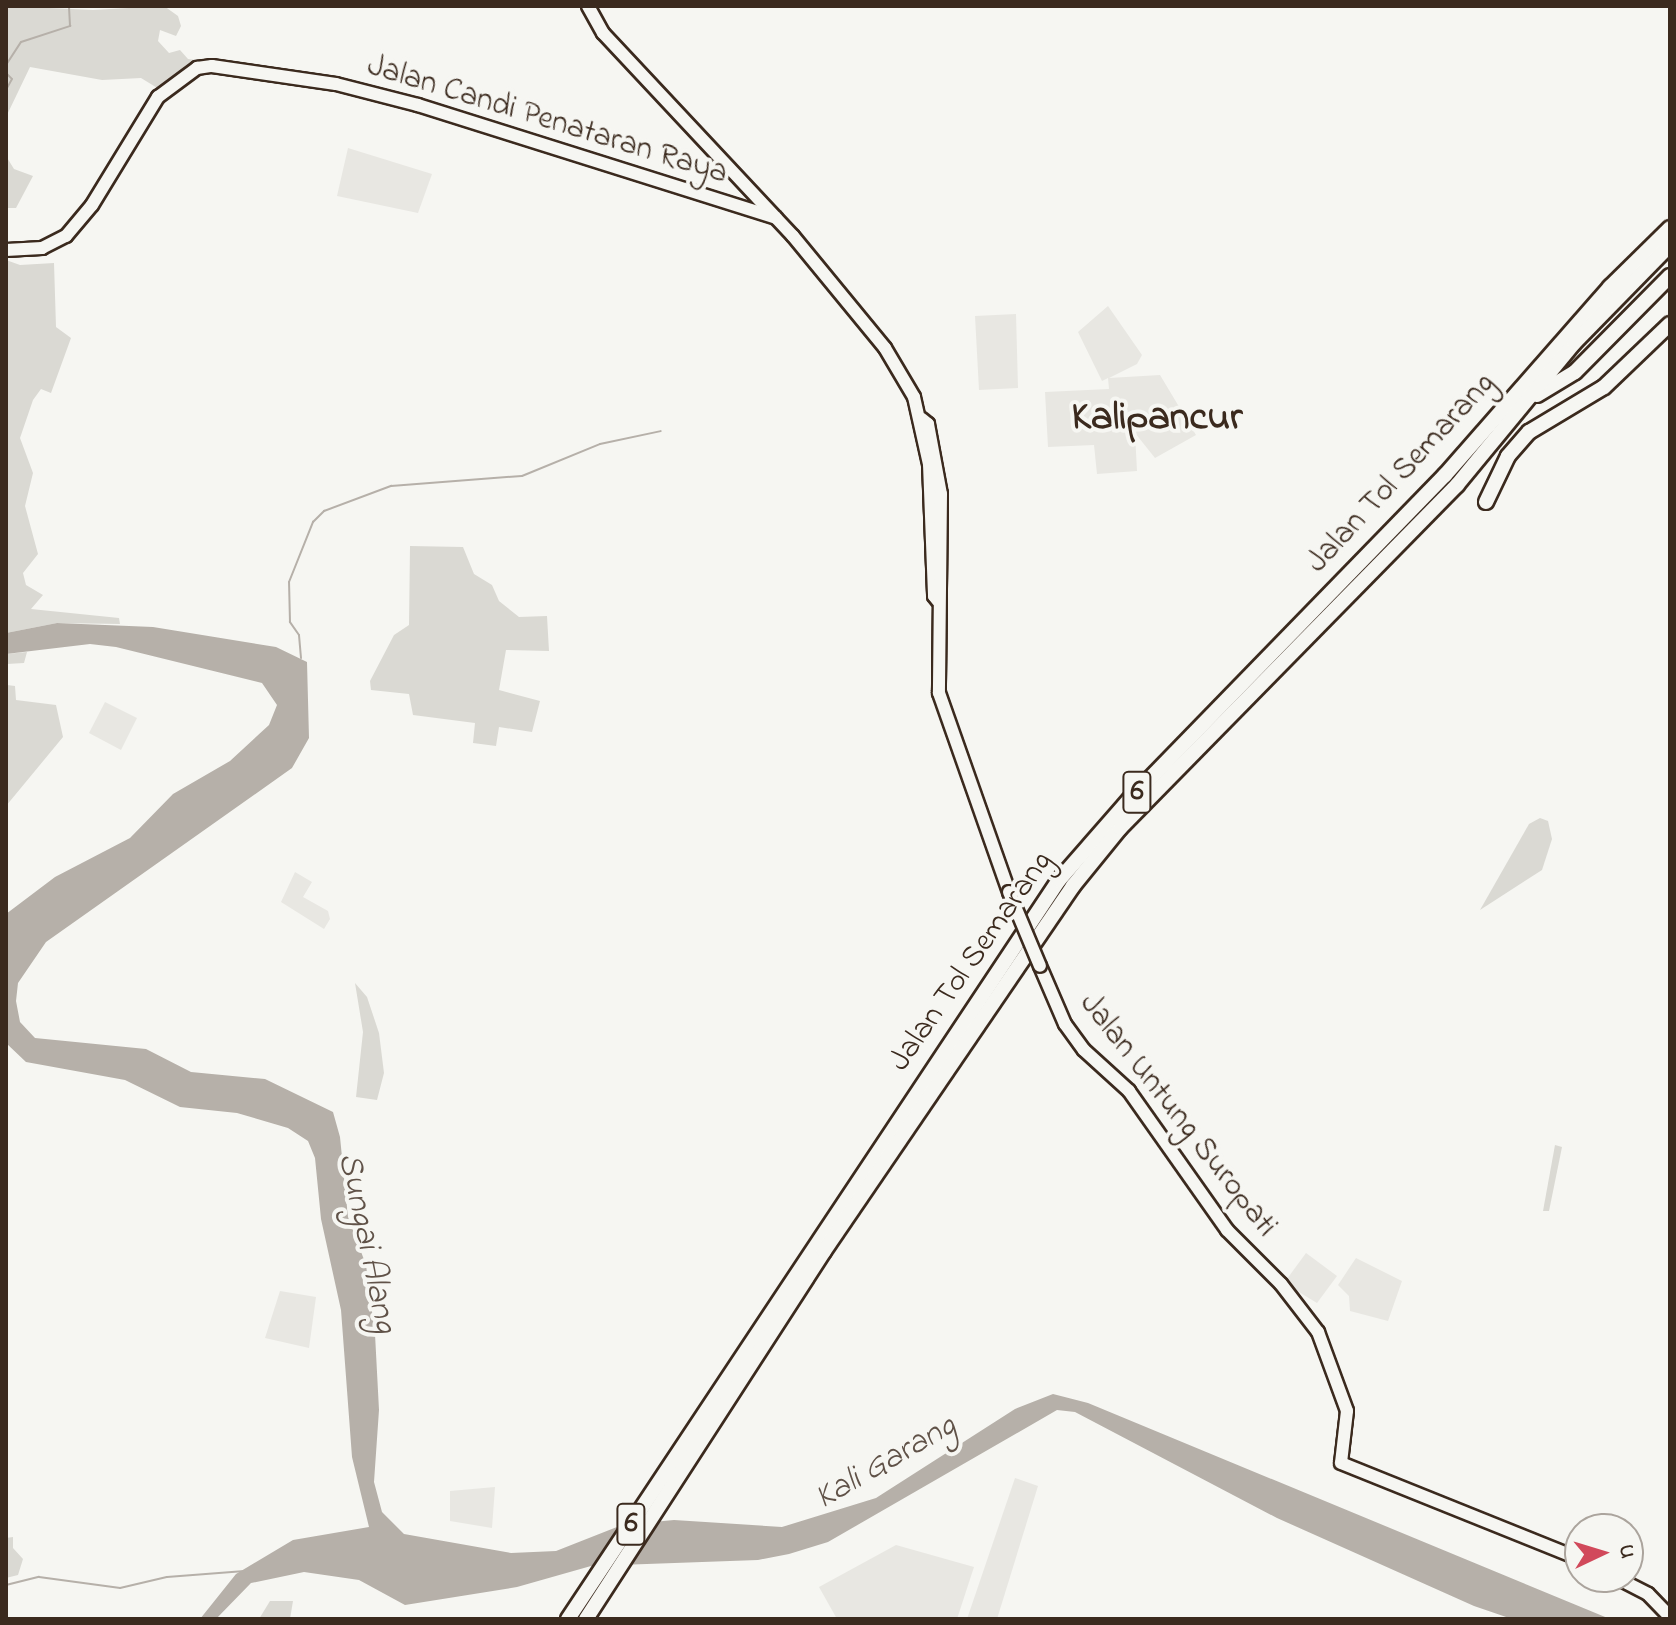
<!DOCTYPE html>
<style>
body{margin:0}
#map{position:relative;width:1676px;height:1625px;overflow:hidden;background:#f6f6f2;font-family:"Indie Flower",sans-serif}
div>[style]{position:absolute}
.built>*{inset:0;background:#e8e7e2}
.green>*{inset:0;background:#dad9d3}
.water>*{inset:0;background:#b6b0a9}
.stream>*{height:2px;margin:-1px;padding:0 1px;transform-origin:1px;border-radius:1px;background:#b6b0a9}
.roads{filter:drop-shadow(2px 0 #3b2a1e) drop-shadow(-2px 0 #3b2a1e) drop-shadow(0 2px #3b2a1e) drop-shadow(0 -2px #3b2a1e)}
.major>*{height:12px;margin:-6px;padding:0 6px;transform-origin:6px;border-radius:6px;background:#f6f6f2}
.highway>*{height:14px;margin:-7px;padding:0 7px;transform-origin:7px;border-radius:7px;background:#f6f6f2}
.bridges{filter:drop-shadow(2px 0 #3b2a1e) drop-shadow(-2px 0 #3b2a1e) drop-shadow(0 2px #3b2a1e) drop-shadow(0 -2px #3b2a1e)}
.major-bridge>*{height:12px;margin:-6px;padding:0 6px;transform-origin:6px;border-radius:6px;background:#f6f6f2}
span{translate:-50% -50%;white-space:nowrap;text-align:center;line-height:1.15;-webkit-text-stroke:8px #f6f6f2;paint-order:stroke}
.shield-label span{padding:2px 6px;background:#f6f6f2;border:2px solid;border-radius:6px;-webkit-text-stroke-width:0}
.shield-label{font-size:30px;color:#3b2a1e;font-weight:700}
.street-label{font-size:32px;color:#3b2a1e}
.water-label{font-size:34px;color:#605248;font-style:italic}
.district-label{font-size:40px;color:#3b2a1e;font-weight:700}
.frame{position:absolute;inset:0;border:8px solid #3b2a1e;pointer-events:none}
.north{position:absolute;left:1564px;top:1513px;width:80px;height:80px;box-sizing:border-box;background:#f6f6f2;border:2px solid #aba49d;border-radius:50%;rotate:86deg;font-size:22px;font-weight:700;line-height:32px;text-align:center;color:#3b2a1e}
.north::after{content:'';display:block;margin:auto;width:28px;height:36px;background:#d1495b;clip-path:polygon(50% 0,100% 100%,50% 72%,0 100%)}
</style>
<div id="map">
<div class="built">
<i style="clip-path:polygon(348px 148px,432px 174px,418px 213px,337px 196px)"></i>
<i style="clip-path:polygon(1108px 306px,1142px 355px,1137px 364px,1109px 378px,1160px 375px,1196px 435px,1155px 458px,1135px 433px,1137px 471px,1097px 474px,1094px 445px,1048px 447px,1045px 392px,1109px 389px,1108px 378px,1102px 381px,1078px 332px)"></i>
<i style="clip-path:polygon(1016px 314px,1018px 388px,979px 390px,975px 316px)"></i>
<i style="clip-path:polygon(105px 702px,137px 718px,121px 750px,89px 733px)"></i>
<i style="clip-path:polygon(295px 872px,312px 882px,303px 897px,328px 911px,330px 919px,324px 929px,281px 902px)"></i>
<i style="clip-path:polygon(1306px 1253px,1337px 1276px,1317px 1303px,1284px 1283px)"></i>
<i style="clip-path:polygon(1356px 1258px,1402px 1281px,1388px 1321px,1350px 1311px,1349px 1296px,1338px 1285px)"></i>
<i style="clip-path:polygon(280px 1291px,316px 1297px,309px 1348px,265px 1338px)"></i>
<i style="clip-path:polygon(1015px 1478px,1038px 1486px,997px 1619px,967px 1619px)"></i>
<i style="clip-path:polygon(495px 1487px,492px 1528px,450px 1521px,450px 1491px)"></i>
<i style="clip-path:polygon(896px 1545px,974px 1567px,957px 1619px,837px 1619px,819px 1587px)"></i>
</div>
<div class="green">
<i style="clip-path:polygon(6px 6px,93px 10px,164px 6px,178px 16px,181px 26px,176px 36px,160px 30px,158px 41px,169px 53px,180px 50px,188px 59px,204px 61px,159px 89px,141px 78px,102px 80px,30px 67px,6px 117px)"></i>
<i style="clip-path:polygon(6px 156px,14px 169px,33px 176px,16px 208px,6px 208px)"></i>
<i style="clip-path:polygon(6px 260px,20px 265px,54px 263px,56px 327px,71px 338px,51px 393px,41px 389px,33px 400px,20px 438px,33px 473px,25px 506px,38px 554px,23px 573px,26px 585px,43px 595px,31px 609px,119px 618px,120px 624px,57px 623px,6px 633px)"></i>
<i style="clip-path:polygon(410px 546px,463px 547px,474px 574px,492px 585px,499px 601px,519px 617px,547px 616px,549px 651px,506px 650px,499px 690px,540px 701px,532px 732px,499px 727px,496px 746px,473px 743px,475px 723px,413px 715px,409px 694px,371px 690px,370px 681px,394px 635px,409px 625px)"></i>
<i style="clip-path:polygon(27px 652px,24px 663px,7px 664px,7px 685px,15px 686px,16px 700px,56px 705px,63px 737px,6px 806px,6px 654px)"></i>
<i style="clip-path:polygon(1540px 818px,1548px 821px,1552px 839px,1542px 870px,1480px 910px,1529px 824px)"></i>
<i style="clip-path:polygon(355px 983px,367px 997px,379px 1033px,384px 1073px,377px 1100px,356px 1097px,363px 1032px)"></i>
<i style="clip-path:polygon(1555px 1145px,1562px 1147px,1549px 1211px,1543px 1211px)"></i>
<i style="clip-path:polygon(13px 1537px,13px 1548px,23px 1559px,18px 1575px,6px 1578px,6px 1538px)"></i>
<i style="clip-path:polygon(270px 1601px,293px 1601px,290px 1619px,259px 1619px)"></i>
</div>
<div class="water">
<i style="clip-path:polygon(57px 623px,153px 627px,276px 647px,307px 662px,309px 738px,292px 768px,46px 942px,18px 983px,16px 1001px,20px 1022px,35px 1038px,146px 1049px,191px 1072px,265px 1079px,333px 1112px,340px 1137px,348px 1217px,366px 1265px,375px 1334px,379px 1410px,374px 1482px,382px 1512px,404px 1534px,511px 1553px,556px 1551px,622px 1525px,674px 1520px,782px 1527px,876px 1498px,1015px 1409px,1053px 1394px,1088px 1403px,1610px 1619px,1512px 1619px,1474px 1606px,1277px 1518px,1075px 1412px,1057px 1410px,828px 1542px,789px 1554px,758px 1560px,591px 1566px,517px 1587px,405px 1605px,359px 1580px,304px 1572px,251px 1583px,216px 1619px,200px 1619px,236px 1574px,293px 1540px,369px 1527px,352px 1457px,341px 1310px,321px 1219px,315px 1158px,308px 1141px,288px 1128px,237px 1113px,180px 1107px,125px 1080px,26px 1062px,6px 1043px,6px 914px,55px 877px,130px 838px,173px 794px,230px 761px,269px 725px,277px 705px,262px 683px,116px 647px,90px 644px,6px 654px,6px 633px)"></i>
</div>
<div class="stream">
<i style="left:91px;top:6px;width:16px"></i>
<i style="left:6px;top:65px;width:27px;rotate:-57deg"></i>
<i style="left:21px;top:42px;width:52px;rotate:-18.1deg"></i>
<i style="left:70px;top:26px;width:20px;rotate:-93deg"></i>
<i style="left:6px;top:73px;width:8px;rotate:45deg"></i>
<i style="left:12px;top:79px;width:13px;rotate:119deg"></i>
<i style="left:301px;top:658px;width:23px;rotate:-95deg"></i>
<i style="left:299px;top:635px;width:16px;rotate:-125deg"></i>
<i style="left:290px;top:622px;width:40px;rotate:-91.4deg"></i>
<i style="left:289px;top:582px;width:65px;rotate:-68.2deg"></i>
<i style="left:313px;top:522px;width:16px;rotate:-45deg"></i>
<i style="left:324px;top:511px;width:72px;rotate:-20.5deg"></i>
<i style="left:391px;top:486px;width:131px;rotate:-4.4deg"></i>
<i style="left:522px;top:476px;width:84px;rotate:-22.3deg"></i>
<i style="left:600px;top:444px;width:62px;rotate:-12deg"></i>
<i style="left:6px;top:1585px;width:34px;rotate:-14deg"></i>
<i style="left:39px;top:1577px;width:82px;rotate:7.7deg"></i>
<i style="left:120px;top:1588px;width:48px;rotate:-13.2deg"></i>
<i style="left:167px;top:1577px;width:78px;rotate:-4.4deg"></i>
</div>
<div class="roads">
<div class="major">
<i style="left:588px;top:6px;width:31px;rotate:61deg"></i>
<i style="left:603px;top:33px;width:278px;rotate:46.9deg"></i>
<i style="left:793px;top:236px;width:145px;rotate:50.6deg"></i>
<i style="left:885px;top:348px;width:57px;rotate:59.4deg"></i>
<i style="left:914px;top:397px;width:69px;rotate:77.4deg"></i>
<i style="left:929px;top:464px;width:132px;rotate:87.8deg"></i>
<i style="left:934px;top:596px;width:6px;rotate:51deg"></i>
<i style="left:6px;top:250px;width:36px;rotate:-3deg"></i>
<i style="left:42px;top:248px;width:27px;rotate:-27deg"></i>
<i style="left:66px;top:236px;width:40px;rotate:-50deg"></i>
<i style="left:92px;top:205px;width:127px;rotate:-58.6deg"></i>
<i style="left:158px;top:97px;width:49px;rotate:-36.6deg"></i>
<i style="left:197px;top:68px;width:15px;rotate:-8deg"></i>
<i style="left:212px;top:66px;width:125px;rotate:8.3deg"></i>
<i style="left:336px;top:84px;width:85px;rotate:14.4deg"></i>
<i style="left:418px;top:105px;width:375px;rotate:17.5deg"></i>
<i style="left:922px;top:419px;width:8px;rotate:40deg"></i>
<i style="left:928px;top:424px;width:71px;rotate:79.5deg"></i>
<i style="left:941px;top:494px;width:199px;rotate:90.6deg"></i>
<i style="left:939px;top:693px;width:211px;rotate:70.6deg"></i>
<i style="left:1040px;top:966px;width:63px;rotate:66.7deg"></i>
<i style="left:1065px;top:1024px;width:32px;rotate:54deg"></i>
<i style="left:1084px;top:1050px;width:61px;rotate:42.3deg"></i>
<i style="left:1129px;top:1091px;width:170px;rotate:54.8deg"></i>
<i style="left:1227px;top:1230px;width:76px;rotate:45deg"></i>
<i style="left:1281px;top:1284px;width:61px;rotate:52.4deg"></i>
<i style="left:1318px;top:1332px;width:84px;rotate:69.8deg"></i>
<i style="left:1347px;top:1411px;width:52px;rotate:96.6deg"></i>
<i style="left:1341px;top:1463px;width:258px;rotate:21.9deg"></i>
<i style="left:1615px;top:1577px;width:37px;rotate:27deg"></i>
<i style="left:1648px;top:1594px;width:32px;rotate:46deg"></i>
</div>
<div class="highway">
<i style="left:1537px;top:395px;width:44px;rotate:-31.2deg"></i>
<i style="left:1575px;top:372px;width:135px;rotate:-45.3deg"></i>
<i style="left:1486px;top:502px;width:51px;rotate:-64.4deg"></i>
<i style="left:1508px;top:456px;width:32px;rotate:-49deg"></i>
<i style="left:1529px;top:432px;width:87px;rotate:-31deg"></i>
<i style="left:1604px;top:387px;width:91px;rotate:-43.7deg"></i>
<i style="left:568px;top:1619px;width:887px;rotate:-56.4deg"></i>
<i style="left:1059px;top:880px;width:108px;rotate:-48.8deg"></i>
<i style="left:1130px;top:799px;width:452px;rotate:-45.8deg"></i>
<i style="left:1445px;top:475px;width:250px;rotate:-48.7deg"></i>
<i style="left:1610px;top:287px;width:84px;rotate:-44.5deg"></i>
<i style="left:586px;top:1619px;width:438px;rotate:-57.1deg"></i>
<i style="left:824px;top:1251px;width:442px;rotate:-55.7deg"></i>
<i style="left:1073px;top:886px;width:75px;rotate:-51deg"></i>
<i style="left:1120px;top:828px;width:481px;rotate:-45.5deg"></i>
<i style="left:1457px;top:485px;width:184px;rotate:-50.5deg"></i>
<i style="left:1574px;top:343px;width:137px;rotate:-45.6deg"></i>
</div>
</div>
<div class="bridges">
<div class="major-bridge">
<i style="left:1009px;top:892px;width:80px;rotate:67.3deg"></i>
</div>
</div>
<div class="shield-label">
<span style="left:1137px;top:792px">6</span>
<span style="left:631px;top:1524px">6</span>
</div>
<div class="street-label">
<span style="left:547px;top:121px;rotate:17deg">Jalan Candi Penataran Raya</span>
<span style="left:1402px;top:474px;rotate:-47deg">Jalan Tol Semarang</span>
<span style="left:972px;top:962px;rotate:-55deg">Jalan Tol Semarang</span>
<span style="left:1177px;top:1116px;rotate:52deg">Jalan Untung Suropati</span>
</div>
<div class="water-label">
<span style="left:366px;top:1243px;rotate:78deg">Sungai Alang</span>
<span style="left:886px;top:1463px;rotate:-30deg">Kali Garang</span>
</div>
<div class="district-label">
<span style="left:1157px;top:419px">Kalipancur</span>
</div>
<div class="frame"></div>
<div class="north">U</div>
</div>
